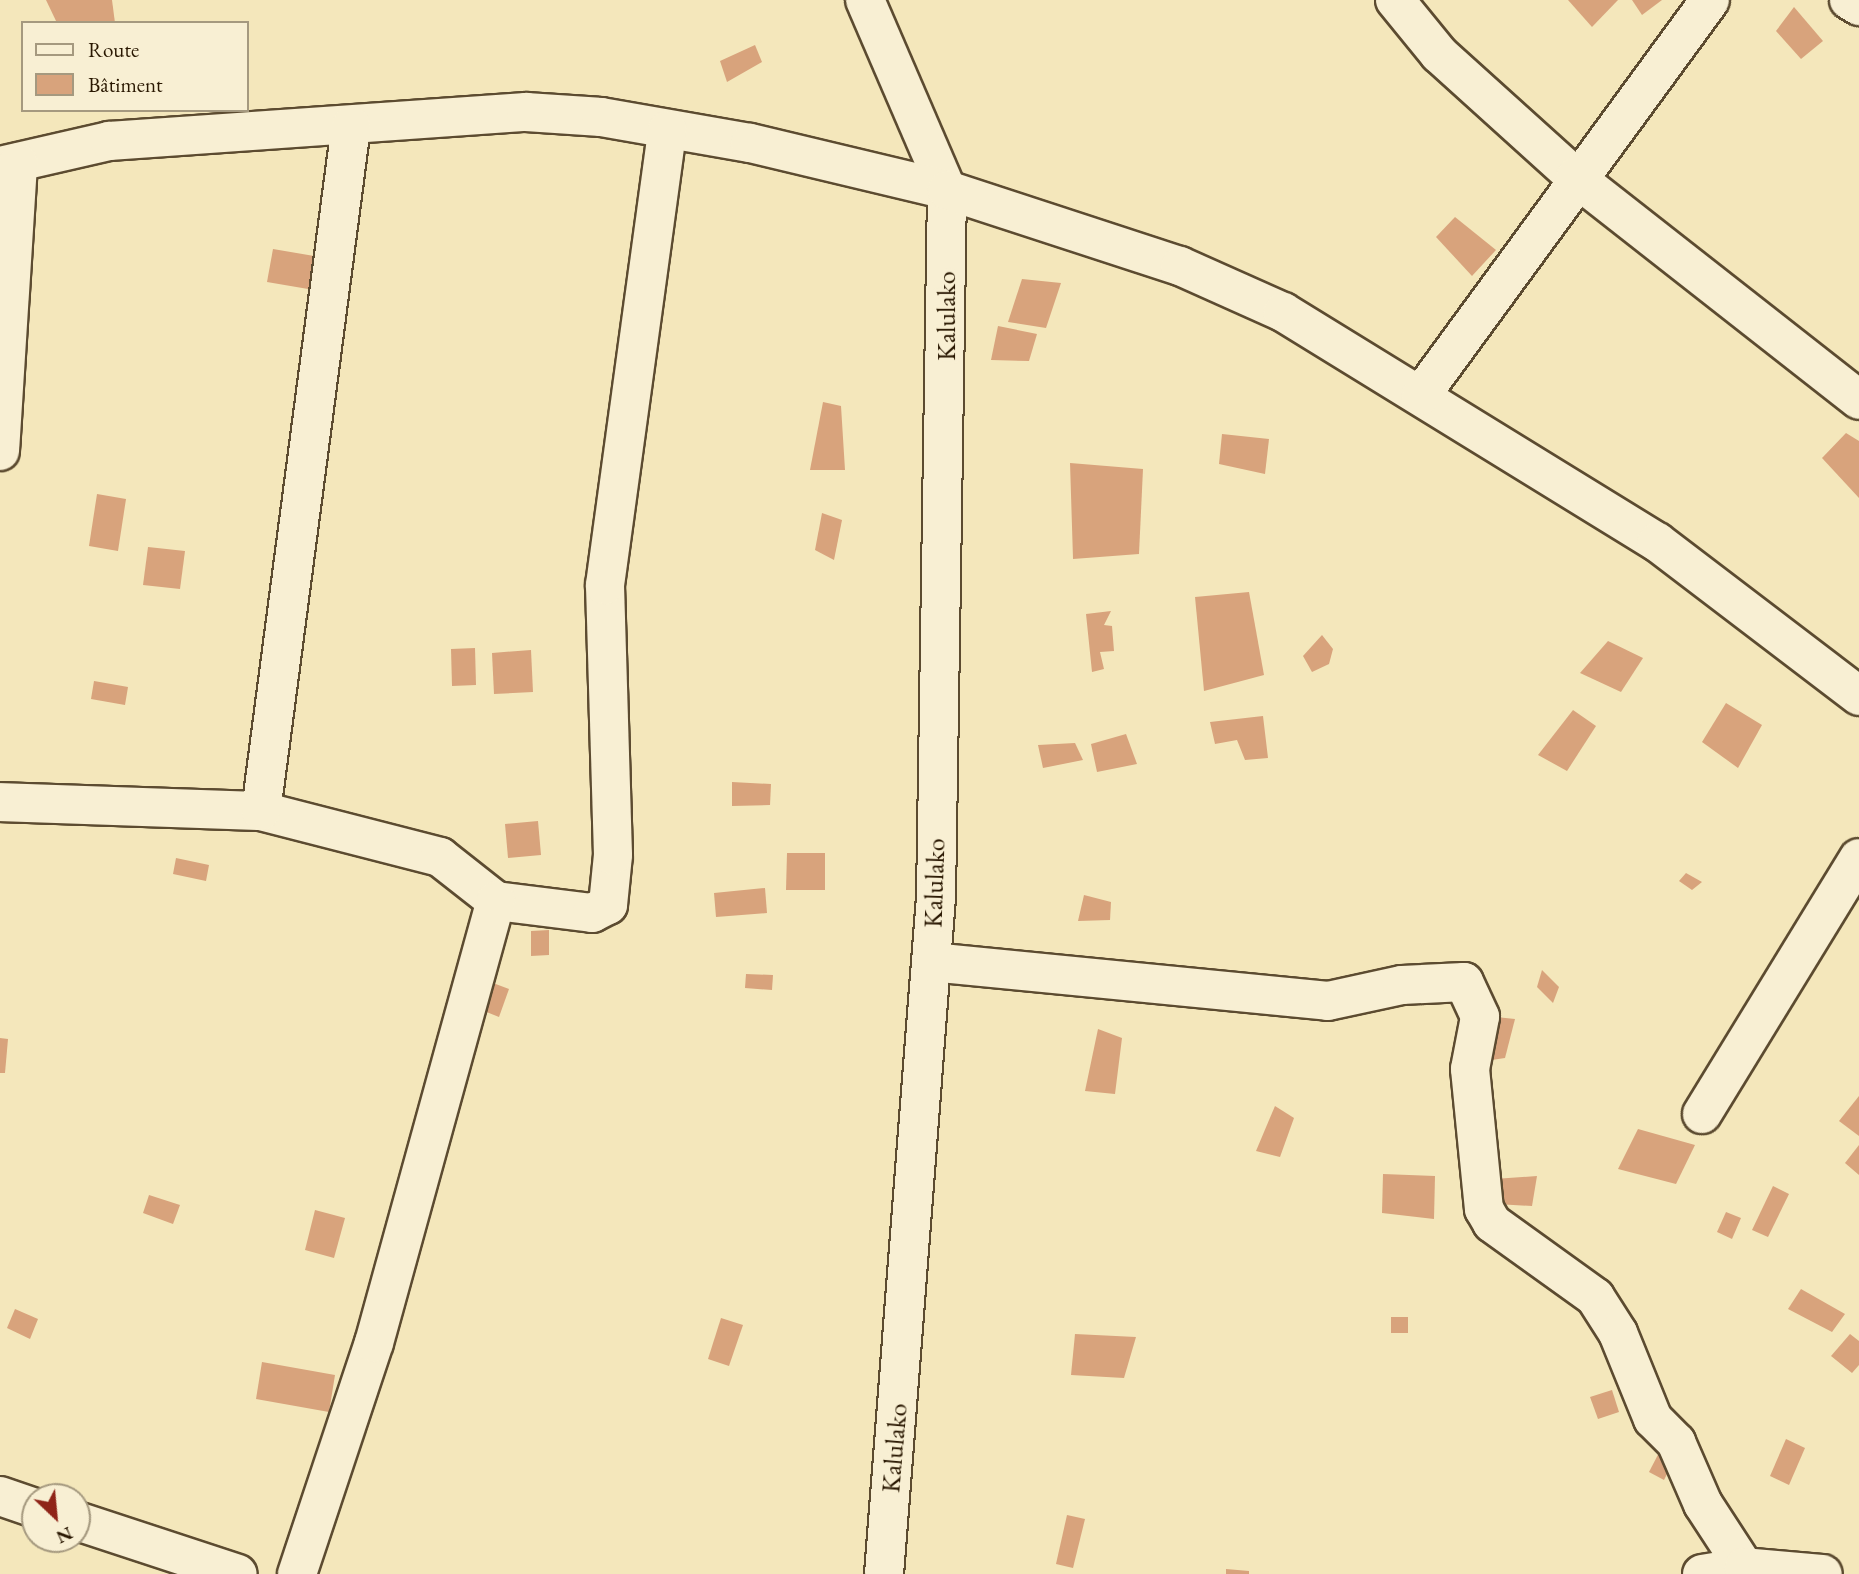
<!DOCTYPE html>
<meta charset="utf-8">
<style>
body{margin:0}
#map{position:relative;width:1859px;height:1574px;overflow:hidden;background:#f4e7bb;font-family:"EB Garamond",serif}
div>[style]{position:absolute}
.building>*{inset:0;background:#d8a37c}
.roads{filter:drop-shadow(2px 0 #5c4b30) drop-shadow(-2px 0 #5c4b30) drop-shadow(0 2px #5c4b30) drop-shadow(0 -2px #5c4b30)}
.minor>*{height:38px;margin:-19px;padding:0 19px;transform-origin:19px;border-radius:19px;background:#f8efd3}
span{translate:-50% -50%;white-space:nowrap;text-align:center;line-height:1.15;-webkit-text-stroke:7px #f8efd3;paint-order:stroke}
.street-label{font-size:26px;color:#291701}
.legend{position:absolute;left:21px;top:21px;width:228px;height:91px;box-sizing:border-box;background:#f8efd3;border:2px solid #a5997f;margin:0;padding:9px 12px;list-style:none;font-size:21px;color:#291701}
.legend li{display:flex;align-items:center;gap:14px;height:35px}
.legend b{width:35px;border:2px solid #a5997f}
.north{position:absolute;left:21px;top:1483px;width:70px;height:70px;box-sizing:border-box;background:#f8efd3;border:2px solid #a5997f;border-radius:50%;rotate:154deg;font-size:19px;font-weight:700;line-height:28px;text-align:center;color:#291701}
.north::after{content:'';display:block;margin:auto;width:24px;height:32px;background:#8f2418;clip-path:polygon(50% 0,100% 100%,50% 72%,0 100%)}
</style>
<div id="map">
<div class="building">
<i style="clip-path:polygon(46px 0,112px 0,115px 23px,57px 23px)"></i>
<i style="clip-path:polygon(1568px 0,1618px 0,1592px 27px)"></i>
<i style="clip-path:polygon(1632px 0,1662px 0,1642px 15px)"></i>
<i style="clip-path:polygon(1794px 7px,1823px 41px,1801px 59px,1776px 31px)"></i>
<i style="clip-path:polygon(755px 45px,762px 62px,727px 82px,720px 61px)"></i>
<i style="clip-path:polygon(1455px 217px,1496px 250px,1472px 276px,1436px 237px)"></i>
<i style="clip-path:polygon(273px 249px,320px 257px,314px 290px,267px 282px)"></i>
<i style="clip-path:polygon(1022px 279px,1061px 283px,1046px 328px,1008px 322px)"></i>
<i style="clip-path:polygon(998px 326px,1037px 334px,1029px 361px,991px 360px)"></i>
<i style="clip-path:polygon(823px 402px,841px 406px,845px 470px,810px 470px)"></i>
<i style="clip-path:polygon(1846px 433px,1859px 441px,1859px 498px,1822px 458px)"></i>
<i style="clip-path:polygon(1222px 434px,1269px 439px,1265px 474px,1219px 464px)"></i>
<i style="clip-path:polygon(1070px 463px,1143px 469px,1139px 554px,1073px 559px)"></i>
<i style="clip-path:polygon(97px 494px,126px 499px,118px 551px,89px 546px)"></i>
<i style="clip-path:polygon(822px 513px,842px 520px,834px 560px,815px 550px)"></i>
<i style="clip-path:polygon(148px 547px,185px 551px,180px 589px,143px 585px)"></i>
<i style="clip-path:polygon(1249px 592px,1264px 675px,1204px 691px,1195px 597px)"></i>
<i style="clip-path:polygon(1111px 611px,1104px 625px,1112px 626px,1114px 651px,1100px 652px,1104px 669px,1092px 672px,1086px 614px)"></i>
<i style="clip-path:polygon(1322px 635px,1333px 649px,1329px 664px,1312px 672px,1303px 656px)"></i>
<i style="clip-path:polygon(1608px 641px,1643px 658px,1621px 692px,1580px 673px)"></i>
<i style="clip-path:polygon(475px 648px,476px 685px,452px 686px,451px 649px)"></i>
<i style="clip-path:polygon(531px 650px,533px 692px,494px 694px,492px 653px)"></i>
<i style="clip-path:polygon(94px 681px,128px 687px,125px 705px,91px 699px)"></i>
<i style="clip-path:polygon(1726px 703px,1762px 725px,1738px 768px,1702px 742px)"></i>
<i style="clip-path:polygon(1573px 710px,1596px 726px,1567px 771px,1538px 755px)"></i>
<i style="clip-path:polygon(1263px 716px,1268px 758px,1245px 760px,1237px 740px,1215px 744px,1210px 722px)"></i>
<i style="clip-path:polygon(1126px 734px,1137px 764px,1097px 772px,1091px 744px)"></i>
<i style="clip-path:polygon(1075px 743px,1083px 760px,1043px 768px,1038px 745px)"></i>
<i style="clip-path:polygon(732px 782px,771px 784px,770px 805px,732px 806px)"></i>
<i style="clip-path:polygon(538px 821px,541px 855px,508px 858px,505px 824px)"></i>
<i style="clip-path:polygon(787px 853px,825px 853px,825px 890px,786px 890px)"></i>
<i style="clip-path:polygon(176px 858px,209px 865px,206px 881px,173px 874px)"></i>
<i style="clip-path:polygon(1686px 873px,1702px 882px,1692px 890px,1679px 881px)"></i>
<i style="clip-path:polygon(765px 888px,767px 913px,716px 917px,714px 893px)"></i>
<i style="clip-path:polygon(1084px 895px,1111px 902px,1110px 920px,1078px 921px)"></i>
<i style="clip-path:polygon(549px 930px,549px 955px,531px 956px,531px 931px)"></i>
<i style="clip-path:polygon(1542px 970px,1559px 987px,1553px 1003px,1537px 987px)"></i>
<i style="clip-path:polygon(746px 974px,773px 975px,772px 990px,745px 988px)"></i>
<i style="clip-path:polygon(493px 983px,509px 989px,499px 1017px,484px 1011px)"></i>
<i style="clip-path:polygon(1496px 1017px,1515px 1019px,1505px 1058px,1478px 1062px)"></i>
<i style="clip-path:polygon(1098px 1029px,1122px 1038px,1115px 1094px,1085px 1091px)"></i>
<i style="clip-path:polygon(0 1038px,8px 1039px,5px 1073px,0 1073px)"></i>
<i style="clip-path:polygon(1859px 1096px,1859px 1136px,1839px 1121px)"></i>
<i style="clip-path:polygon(1275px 1106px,1294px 1118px,1280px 1157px,1256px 1151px)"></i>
<i style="clip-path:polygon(1638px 1129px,1695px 1145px,1676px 1184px,1618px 1169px)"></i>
<i style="clip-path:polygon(1859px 1145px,1859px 1175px,1845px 1163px)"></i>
<i style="clip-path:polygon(1383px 1174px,1435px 1176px,1434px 1219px,1382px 1213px)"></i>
<i style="clip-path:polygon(1537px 1176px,1532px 1206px,1496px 1204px,1494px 1179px)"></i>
<i style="clip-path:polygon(1773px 1186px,1789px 1194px,1768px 1237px,1752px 1230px)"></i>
<i style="clip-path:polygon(149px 1195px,180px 1205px,173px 1224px,143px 1213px)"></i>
<i style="clip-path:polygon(315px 1210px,345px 1218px,334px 1258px,305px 1250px)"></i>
<i style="clip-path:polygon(1726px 1212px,1741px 1218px,1732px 1239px,1717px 1232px)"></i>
<i style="clip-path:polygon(1801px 1289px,1845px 1314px,1832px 1332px,1788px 1309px)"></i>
<i style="clip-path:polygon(15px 1309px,38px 1319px,30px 1339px,7px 1328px)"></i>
<i style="clip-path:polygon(1391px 1317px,1408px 1317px,1408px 1333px,1391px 1333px)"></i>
<i style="clip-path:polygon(721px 1318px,743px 1325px,729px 1366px,708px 1359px)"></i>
<i style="clip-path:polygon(1075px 1334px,1136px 1337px,1124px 1378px,1071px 1375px)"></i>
<i style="clip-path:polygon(1850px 1334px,1859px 1341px,1859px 1365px,1852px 1373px,1831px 1356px)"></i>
<i style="clip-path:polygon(262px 1362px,335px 1375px,329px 1412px,256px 1399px)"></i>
<i style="clip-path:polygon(1612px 1390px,1619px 1412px,1598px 1419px,1590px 1397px)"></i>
<i style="clip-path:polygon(1786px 1439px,1805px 1448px,1789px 1485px,1770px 1476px)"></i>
<i style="clip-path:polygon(1663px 1445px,1678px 1452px,1664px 1480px,1649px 1472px)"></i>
<i style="clip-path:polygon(1067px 1515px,1085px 1519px,1073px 1568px,1056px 1564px)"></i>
<i style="clip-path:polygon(1226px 1569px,1249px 1571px,1249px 1574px,1226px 1574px)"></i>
</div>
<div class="roads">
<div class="minor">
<i style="left:865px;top:0;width:207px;rotate:66.7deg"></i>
<i style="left:947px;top:190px;width:707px;rotate:90.89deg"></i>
<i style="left:936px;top:897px;width:679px;rotate:94.39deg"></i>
<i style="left:1395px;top:0;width:70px;rotate:50.8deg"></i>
<i style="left:1439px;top:54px;width:183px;rotate:42.1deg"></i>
<i style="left:1575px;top:177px;width:361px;rotate:38.1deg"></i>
<i style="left:1849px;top:0;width:12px;rotate:31deg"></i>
<i style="left:0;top:166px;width:112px;rotate:-12.9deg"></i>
<i style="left:109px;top:141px;width:418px;rotate:-4deg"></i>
<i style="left:526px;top:112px;width:75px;rotate:3.8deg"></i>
<i style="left:601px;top:117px;width:151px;rotate:9.9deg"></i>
<i style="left:750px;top:143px;width:203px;rotate:13.4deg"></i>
<i style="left:947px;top:190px;width:245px;rotate:18.1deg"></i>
<i style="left:1180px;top:266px;width:113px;rotate:24.1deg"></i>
<i style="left:1283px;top:312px;width:439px;rotate:31.6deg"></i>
<i style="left:1657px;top:542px;width:254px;rotate:37.3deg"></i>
<i style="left:1421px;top:395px;width:489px;rotate:-53.8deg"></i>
<i style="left:0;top:451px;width:289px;rotate:-86.4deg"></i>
<i style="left:0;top:802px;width:261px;rotate:2deg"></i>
<i style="left:261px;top:811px;width:185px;rotate:14.4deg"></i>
<i style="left:440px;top:857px;width:71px;rotate:38.2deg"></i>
<i style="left:496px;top:901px;width:97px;rotate:7.1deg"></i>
<i style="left:592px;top:913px;width:18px;rotate:-27deg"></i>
<i style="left:608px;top:905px;width:50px;rotate:-84.3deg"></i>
<i style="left:613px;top:855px;width:270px;rotate:-91.7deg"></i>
<i style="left:605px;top:585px;width:459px;rotate:-82.2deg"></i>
<i style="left:261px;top:811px;width:691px;rotate:-82.51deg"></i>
<i style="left:931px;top:962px;width:399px;rotate:5.6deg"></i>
<i style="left:1328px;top:1001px;width:76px;rotate:-12.2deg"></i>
<i style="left:1402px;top:985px;width:62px;rotate:-2.8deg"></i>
<i style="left:1464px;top:982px;width:38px;rotate:65deg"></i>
<i style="left:1480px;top:1017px;width:53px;rotate:100.9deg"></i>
<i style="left:1470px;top:1069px;width:141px;rotate:84.3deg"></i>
<i style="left:1484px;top:1209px;width:16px;rotate:60deg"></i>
<i style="left:1492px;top:1223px;width:127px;rotate:35.7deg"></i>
<i style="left:1595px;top:1297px;width:43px;rotate:57.4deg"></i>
<i style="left:1618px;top:1333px;width:93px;rotate:67.9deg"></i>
<i style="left:1653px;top:1419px;width:33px;rotate:45deg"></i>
<i style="left:1676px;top:1442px;width:68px;rotate:66.5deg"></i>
<i style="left:1703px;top:1504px;width:75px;rotate:56.9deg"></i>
<i style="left:1702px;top:1114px;width:300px;rotate:-58.5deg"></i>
<i style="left:0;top:1496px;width:37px;rotate:19deg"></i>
<i style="left:77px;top:1521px;width:169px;rotate:18.2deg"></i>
<i style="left:297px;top:1574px;width:243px;rotate:-71.6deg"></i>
<i style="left:374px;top:1343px;width:459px;rotate:-74.6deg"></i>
<i style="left:1702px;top:1574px;width:43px;rotate:-9.5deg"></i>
<i style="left:1744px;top:1567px;width:79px;rotate:5.1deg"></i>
</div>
</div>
<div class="street-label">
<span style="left:947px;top:316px;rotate:-90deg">Kalulako</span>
<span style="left:935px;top:883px;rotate:-88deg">Kalulako</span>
<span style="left:895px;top:1448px;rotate:-85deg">Kalulako</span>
</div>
<ul class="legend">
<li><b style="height:9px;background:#f8efd3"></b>Route</li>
<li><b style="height:19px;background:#d8a37c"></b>Bâtiment</li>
</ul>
<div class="north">N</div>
</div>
